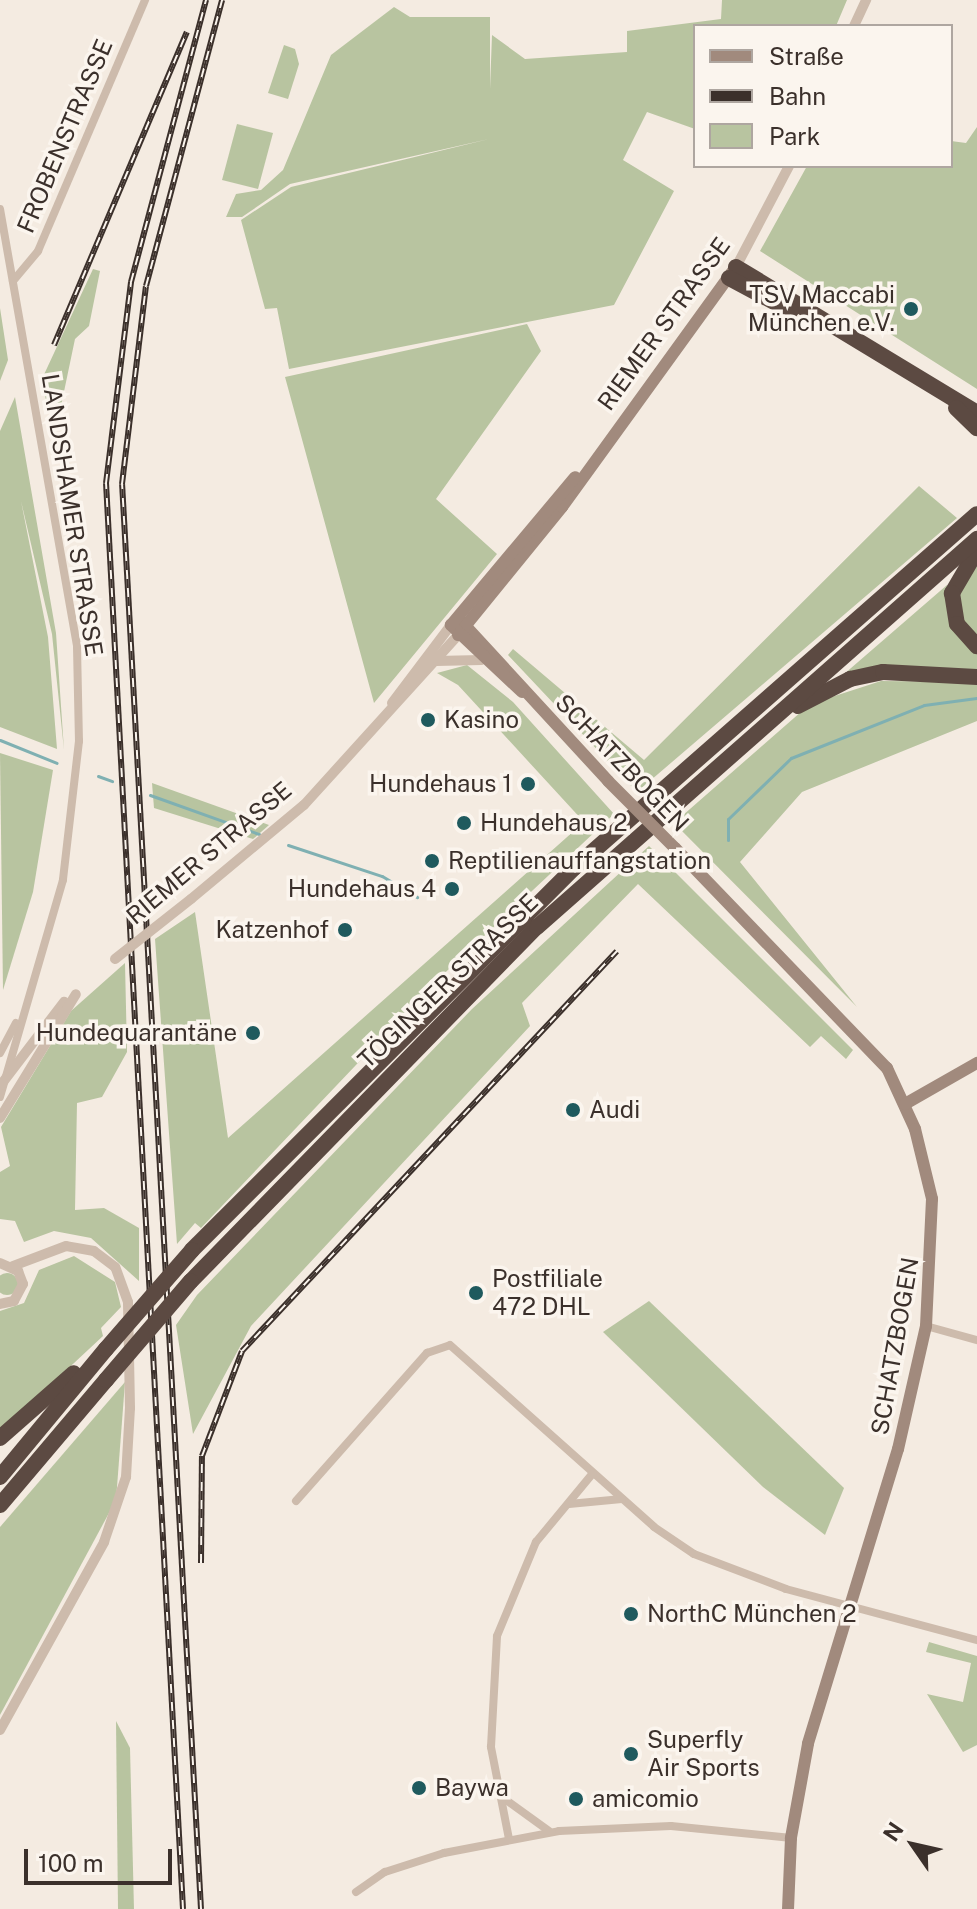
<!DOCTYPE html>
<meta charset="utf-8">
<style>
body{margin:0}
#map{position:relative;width:977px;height:1909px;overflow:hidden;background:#f4ebe1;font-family:"Public Sans",sans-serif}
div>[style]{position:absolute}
.green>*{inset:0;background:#b8c4a0}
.round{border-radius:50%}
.stream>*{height:3px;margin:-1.5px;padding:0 1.5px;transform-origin:1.5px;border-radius:1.5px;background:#7fb0b2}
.minor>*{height:8px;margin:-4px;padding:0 4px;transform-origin:4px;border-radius:4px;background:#cdbbac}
.tertiary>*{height:10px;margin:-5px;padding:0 5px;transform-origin:5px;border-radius:5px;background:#cdbbac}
.secondary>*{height:12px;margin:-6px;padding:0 6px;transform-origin:6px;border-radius:6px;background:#a18a7d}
.motorway>*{height:16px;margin:-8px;padding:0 8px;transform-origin:8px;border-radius:8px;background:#5c4a42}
.rail>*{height:6px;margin-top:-3px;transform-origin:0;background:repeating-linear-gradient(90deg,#fbf5ee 0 9px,#3b302b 0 18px);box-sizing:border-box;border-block:2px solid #3b302b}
.tertiary-bridge>*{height:10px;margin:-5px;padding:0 5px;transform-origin:5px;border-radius:5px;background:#cdbbac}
.secondary-bridge>*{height:12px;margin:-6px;padding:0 6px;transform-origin:6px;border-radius:6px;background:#a18a7d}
.motorway-bridge>*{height:16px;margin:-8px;padding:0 8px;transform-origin:8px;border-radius:8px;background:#5c4a42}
.dots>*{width:22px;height:22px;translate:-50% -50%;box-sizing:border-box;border:4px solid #fbf5ee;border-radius:50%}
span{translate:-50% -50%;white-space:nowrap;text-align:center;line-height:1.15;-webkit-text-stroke:7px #fbf5ee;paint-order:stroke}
.street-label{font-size:24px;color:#3b302b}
.poi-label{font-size:24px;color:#3b302b}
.right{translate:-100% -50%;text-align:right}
.left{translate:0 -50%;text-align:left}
.legend{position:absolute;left:693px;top:24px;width:260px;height:144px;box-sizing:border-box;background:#fbf5ee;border:2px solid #aea6a0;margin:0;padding:10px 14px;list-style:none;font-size:24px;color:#3b302b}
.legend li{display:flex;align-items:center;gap:16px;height:40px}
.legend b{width:40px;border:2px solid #aea6a0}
.north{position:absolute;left:873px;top:1805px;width:80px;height:80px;-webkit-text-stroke:6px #fbf5ee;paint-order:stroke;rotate:304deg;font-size:22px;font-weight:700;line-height:32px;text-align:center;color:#3b302b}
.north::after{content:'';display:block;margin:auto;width:28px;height:36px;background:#3b302b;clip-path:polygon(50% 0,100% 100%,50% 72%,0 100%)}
.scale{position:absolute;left:24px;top:1849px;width:148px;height:36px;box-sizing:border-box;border:4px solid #3b302b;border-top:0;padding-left:10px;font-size:24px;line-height:28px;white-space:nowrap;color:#3b302b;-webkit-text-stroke:6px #fbf5ee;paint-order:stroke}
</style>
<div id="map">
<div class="green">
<i style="clip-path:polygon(722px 0,847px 0,836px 26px,695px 26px,695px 129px,647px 112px,623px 160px,674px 191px,614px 305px,289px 369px,277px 308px,265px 309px,241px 220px,291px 187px,489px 139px,290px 184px,242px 217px,226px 217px,236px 194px,261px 190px,283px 170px,331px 55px,394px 7px,410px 17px,490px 17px,490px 89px,492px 35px,525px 59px,627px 52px,627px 31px,721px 19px)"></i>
<i style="clip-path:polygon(284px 45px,295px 49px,299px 64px,288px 99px,268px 93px)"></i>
<i style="clip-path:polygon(237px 124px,273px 133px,258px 189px,222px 180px)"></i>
<i style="clip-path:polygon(977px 127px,977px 389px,760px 251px,807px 166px,951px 166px,951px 141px,966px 143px)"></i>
<i style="clip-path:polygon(93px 269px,100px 271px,89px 326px,75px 339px,61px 406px,49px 411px,41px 381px)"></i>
<i style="clip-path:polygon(0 308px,8px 360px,0 381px)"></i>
<i style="clip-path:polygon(527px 324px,541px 351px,436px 499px,497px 554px,374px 703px,285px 377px)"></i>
<i style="clip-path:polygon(15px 397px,56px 633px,64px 750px,52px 634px,21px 501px,48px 637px,57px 749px,0 727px,0 431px)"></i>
<i style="clip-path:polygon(919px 486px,957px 518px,637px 792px,508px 655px,513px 649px,644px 760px)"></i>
<i style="clip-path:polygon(977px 559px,977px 640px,966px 629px,957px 596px)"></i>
<i style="clip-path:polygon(947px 585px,949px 613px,977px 651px,977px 670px,843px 675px)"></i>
<i style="clip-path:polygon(467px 665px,513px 702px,614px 814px,433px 984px,201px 1228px,195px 1223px,177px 1244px,155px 939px,195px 912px,228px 1138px,584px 822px,458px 685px,437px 673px)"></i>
<i style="clip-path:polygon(881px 681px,977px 682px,977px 721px,802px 792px,740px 862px,857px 1007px,674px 823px,810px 704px)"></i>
<i style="clip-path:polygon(0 753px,53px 770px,33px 892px,3px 990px)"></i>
<i style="clip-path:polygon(152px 783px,269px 825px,253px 839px,154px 808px)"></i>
<i style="clip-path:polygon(649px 846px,853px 1050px,846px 1059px,821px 1036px,810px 1047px,638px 884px,522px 1003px,530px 1026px,251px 1326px,193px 1434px,176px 1325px,197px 1295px,472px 1009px)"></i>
<i style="clip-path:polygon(125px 963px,127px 1052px,102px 1097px,77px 1103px,75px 1210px,104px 1208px,139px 1228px,139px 1281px,91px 1238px,54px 1231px,24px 1242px,15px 1221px,0 1219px,0 1172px,10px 1166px,1px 1127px,71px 1011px)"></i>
<i style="clip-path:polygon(74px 1256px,115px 1282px,121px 1307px,101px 1328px,103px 1336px,0 1432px,0 1311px,24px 1303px,39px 1270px)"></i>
<i class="round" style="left:-4px;top:1273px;width:22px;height:22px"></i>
<i style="clip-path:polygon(649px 1301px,844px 1488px,825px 1535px,763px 1487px,603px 1332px)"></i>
<i style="clip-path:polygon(125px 1382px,116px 1500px,0 1715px,0 1527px)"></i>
<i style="clip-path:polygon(929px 1642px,977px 1656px,977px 1745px,963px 1752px,927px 1694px,963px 1702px,971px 1663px,926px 1652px)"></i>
<i style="clip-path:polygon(116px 1721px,130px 1748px,134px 1909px,118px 1909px)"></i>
</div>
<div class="stream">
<i style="left:0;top:740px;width:61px;rotate:22deg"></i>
<i style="left:98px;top:776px;width:15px;rotate:20deg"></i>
<i style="left:150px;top:795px;width:116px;rotate:19.7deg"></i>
<i style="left:728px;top:840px;width:21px;rotate:-90deg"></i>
<i style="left:728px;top:819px;width:88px;rotate:-44.1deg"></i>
<i style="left:791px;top:758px;width:143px;rotate:-21.7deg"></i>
<i style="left:924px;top:705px;width:53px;rotate:-7.5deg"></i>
<i style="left:288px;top:845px;width:99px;rotate:18.3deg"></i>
<i style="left:382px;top:876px;width:41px;rotate:31deg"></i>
</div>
<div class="minor">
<i style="left:0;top:209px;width:445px;rotate:80deg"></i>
<i style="left:77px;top:647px;width:94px;rotate:88.8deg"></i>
<i style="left:79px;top:741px;width:140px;rotate:96.6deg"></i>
<i style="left:63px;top:880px;width:226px;rotate:106.2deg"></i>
<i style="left:13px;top:281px;width:39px;rotate:-50deg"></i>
<i style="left:38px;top:251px;width:273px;rotate:-66.9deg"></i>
<i style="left:0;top:1053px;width:34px;rotate:-62deg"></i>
<i style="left:926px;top:1326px;width:53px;rotate:15.4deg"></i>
<i style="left:296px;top:1501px;width:198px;rotate:-48.5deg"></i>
<i style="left:427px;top:1353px;width:24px;rotate:-19deg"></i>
<i style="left:450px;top:1345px;width:273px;rotate:41.7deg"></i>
<i style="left:654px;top:1527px;width:48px;rotate:34deg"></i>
<i style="left:694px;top:1554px;width:98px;rotate:20.8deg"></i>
<i style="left:786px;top:1589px;width:198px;rotate:15deg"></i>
<i style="left:569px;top:1504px;width:53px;rotate:-5.4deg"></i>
<i style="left:502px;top:1797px;width:58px;rotate:35.9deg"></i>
<i style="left:509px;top:1839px;width:94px;rotate:-101.1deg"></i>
<i style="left:491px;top:1747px;width:111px;rotate:-86.9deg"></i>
<i style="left:497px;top:1636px;width:102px;rotate:-67.5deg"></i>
<i style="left:536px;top:1542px;width:89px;rotate:-50.4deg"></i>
<i style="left:356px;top:1892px;width:35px;rotate:-35deg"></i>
<i style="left:385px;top:1872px;width:62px;rotate:-17.9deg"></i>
<i style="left:444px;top:1853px;width:117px;rotate:-10.8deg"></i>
<i style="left:559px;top:1831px;width:112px;rotate:-2.6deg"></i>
<i style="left:671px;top:1826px;width:121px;rotate:5.7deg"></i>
</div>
<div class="tertiary">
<i style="left:854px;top:26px;width:29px;rotate:-65deg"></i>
<i style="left:736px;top:267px;width:114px;rotate:-62.3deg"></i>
<i style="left:436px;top:661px;width:45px;rotate:-1.3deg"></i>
<i style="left:392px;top:703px;width:98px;rotate:-52.9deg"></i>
<i style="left:191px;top:899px;width:147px;rotate:-39.8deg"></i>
<i style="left:304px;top:805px;width:229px;rotate:-47.8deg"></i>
<i style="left:0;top:1086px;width:106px;rotate:-52.7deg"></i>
<i style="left:0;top:1118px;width:145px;rotate:-58.5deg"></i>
<i style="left:0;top:1263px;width:20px;rotate:24deg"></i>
<i style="left:18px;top:1271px;width:14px;rotate:69deg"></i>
<i style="left:23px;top:1284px;width:19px;rotate:118deg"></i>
<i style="left:14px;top:1301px;width:14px;rotate:168deg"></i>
<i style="left:0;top:1730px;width:215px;rotate:-61deg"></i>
<i style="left:104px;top:1542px;width:69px;rotate:-71.3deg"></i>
<i style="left:126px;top:1477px;width:69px;rotate:-86.7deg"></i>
<i style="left:130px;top:1408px;width:106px;rotate:-91.1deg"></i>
<i style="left:128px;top:1302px;width:37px;rotate:-110deg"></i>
<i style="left:115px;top:1267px;width:26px;rotate:-143deg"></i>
<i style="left:94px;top:1251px;width:28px;rotate:-170deg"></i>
<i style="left:66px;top:1246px;width:57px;rotate:159.3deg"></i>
</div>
<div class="secondary">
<i style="left:462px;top:622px;width:216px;rotate:47.4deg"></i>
<i style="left:458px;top:635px;width:165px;rotate:-50.9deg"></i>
<i style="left:562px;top:507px;width:291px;rotate:-54.1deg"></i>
<i style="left:522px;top:692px;width:98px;rotate:-136.7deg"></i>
<i style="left:451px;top:625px;width:193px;rotate:-50deg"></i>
<i style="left:675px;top:848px;width:306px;rotate:46.1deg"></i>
<i style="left:887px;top:1068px;width:67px;rotate:65.3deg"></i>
<i style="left:915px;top:1129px;width:72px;rotate:76.3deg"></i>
<i style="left:932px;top:1199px;width:127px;rotate:92.7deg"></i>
<i style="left:926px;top:1326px;width:126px;rotate:102.8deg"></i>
<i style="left:898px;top:1449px;width:308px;rotate:107deg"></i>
<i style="left:808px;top:1744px;width:96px;rotate:100.3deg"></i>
<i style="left:791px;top:1838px;width:71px;rotate:92.4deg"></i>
<i style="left:905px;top:1104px;width:83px;rotate:-29.7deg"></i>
</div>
<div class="motorway">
<i style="left:736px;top:267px;width:282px;rotate:31.2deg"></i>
<i style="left:729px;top:278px;width:70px;rotate:28deg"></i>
<i style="left:956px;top:408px;width:29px;rotate:44deg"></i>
<i style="left:976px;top:552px;width:48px;rotate:120.3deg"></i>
<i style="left:952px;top:593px;width:31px;rotate:81deg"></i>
<i style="left:957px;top:624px;width:30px;rotate:48deg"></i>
<i style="left:798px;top:706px;width:59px;rotate:-27.4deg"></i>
<i style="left:850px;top:679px;width:34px;rotate:-12deg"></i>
<i style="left:883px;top:672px;width:94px;rotate:3deg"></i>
<i style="left:192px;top:1250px;width:540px;rotate:-45deg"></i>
<i style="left:574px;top:868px;width:536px;rotate:-41.3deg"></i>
<i style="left:191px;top:1281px;width:495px;rotate:-45.7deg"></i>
<i style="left:537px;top:927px;width:587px;rotate:-41.41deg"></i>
<i style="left:0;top:1438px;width:98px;rotate:-41.3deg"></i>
<i style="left:0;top:1477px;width:166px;rotate:-50.4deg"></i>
<i style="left:0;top:1505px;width:164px;rotate:-49.7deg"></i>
</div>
<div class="rail">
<i style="left:54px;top:345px;width:340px;rotate:-67deg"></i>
<i style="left:201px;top:1563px;width:107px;rotate:-89.5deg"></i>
<i style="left:202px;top:1456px;width:112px;rotate:-69.1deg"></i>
<i style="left:242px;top:1351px;width:548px;rotate:-46.85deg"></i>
<i style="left:183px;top:1909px;width:1428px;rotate:-93.09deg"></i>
<i style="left:106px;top:483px;width:203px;rotate:-82.9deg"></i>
<i style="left:131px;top:282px;width:292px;rotate:-75.1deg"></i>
<i style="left:201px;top:1909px;width:1427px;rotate:-93.17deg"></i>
<i style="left:122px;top:484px;width:199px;rotate:-83.1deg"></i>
<i style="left:146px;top:286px;width:296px;rotate:-75.1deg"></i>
</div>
<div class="tertiary-bridge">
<i style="left:115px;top:959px;width:97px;rotate:-38.3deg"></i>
</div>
<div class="secondary-bridge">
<i style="left:608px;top:781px;width:95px;rotate:45deg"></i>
</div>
<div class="motorway-bridge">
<i style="left:106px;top:1349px;width:131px;rotate:-49deg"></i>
<i style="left:106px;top:1380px;width:130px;rotate:-49.4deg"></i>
</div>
<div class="dots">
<i style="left:911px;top:309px;background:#1f5a5e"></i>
<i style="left:428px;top:720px;background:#1f5a5e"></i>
<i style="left:528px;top:784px;background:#1f5a5e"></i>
<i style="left:464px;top:823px;background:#1f5a5e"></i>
<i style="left:432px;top:861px;background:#1f5a5e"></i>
<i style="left:452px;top:889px;background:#1f5a5e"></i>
<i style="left:345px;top:930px;background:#1f5a5e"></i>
<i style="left:253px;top:1033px;background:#1f5a5e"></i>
<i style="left:573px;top:1110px;background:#1f5a5e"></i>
<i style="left:476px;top:1293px;background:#1f5a5e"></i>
<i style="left:631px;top:1614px;background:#1f5a5e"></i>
<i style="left:631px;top:1754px;background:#1f5a5e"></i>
<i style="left:419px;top:1788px;background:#1f5a5e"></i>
<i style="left:576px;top:1799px;background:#1f5a5e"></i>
</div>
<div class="street-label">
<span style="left:65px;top:136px;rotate:-67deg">FROBENSTRASSE</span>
<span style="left:664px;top:324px;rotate:-54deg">RIEMER STRASSE</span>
<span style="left:72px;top:515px;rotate:81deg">LANDSHAMER STRASSE</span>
<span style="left:622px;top:763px;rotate:46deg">SCHATZBOGEN</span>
<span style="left:209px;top:853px;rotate:-40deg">RIEMER STRASSE</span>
<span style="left:448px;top:981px;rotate:-44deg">TÖGINGER STRASSE</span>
<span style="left:895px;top:1346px;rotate:-80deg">SCHATZBOGEN</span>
</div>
<div class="poi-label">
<span class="right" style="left:895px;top:309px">TSV Maccabi<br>München e.V.</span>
<span class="left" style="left:444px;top:720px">Kasino</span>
<span class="right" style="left:512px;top:784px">Hundehaus 1</span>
<span class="left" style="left:480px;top:823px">Hundehaus 2</span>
<span class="left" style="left:448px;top:861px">Reptilienauffangstation</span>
<span class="right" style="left:436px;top:889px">Hundehaus 4</span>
<span class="right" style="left:329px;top:930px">Katzenhof</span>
<span class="right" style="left:237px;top:1033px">Hundequarantäne</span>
<span class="left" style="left:589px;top:1110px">Audi</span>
<span class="left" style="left:492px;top:1293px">Postfiliale<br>472 DHL</span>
<span class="left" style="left:647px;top:1614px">NorthC München 2</span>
<span class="left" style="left:647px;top:1754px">Superfly<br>Air Sports</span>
<span class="left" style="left:435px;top:1788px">Baywa</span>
<span class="left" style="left:592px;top:1799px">amicomio</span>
</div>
<ul class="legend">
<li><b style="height:10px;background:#a18a7d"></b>Straße</li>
<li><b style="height:10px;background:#3b302b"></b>Bahn</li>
<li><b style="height:22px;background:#b8c4a0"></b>Park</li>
</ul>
<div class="north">N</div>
<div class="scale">100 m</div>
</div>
